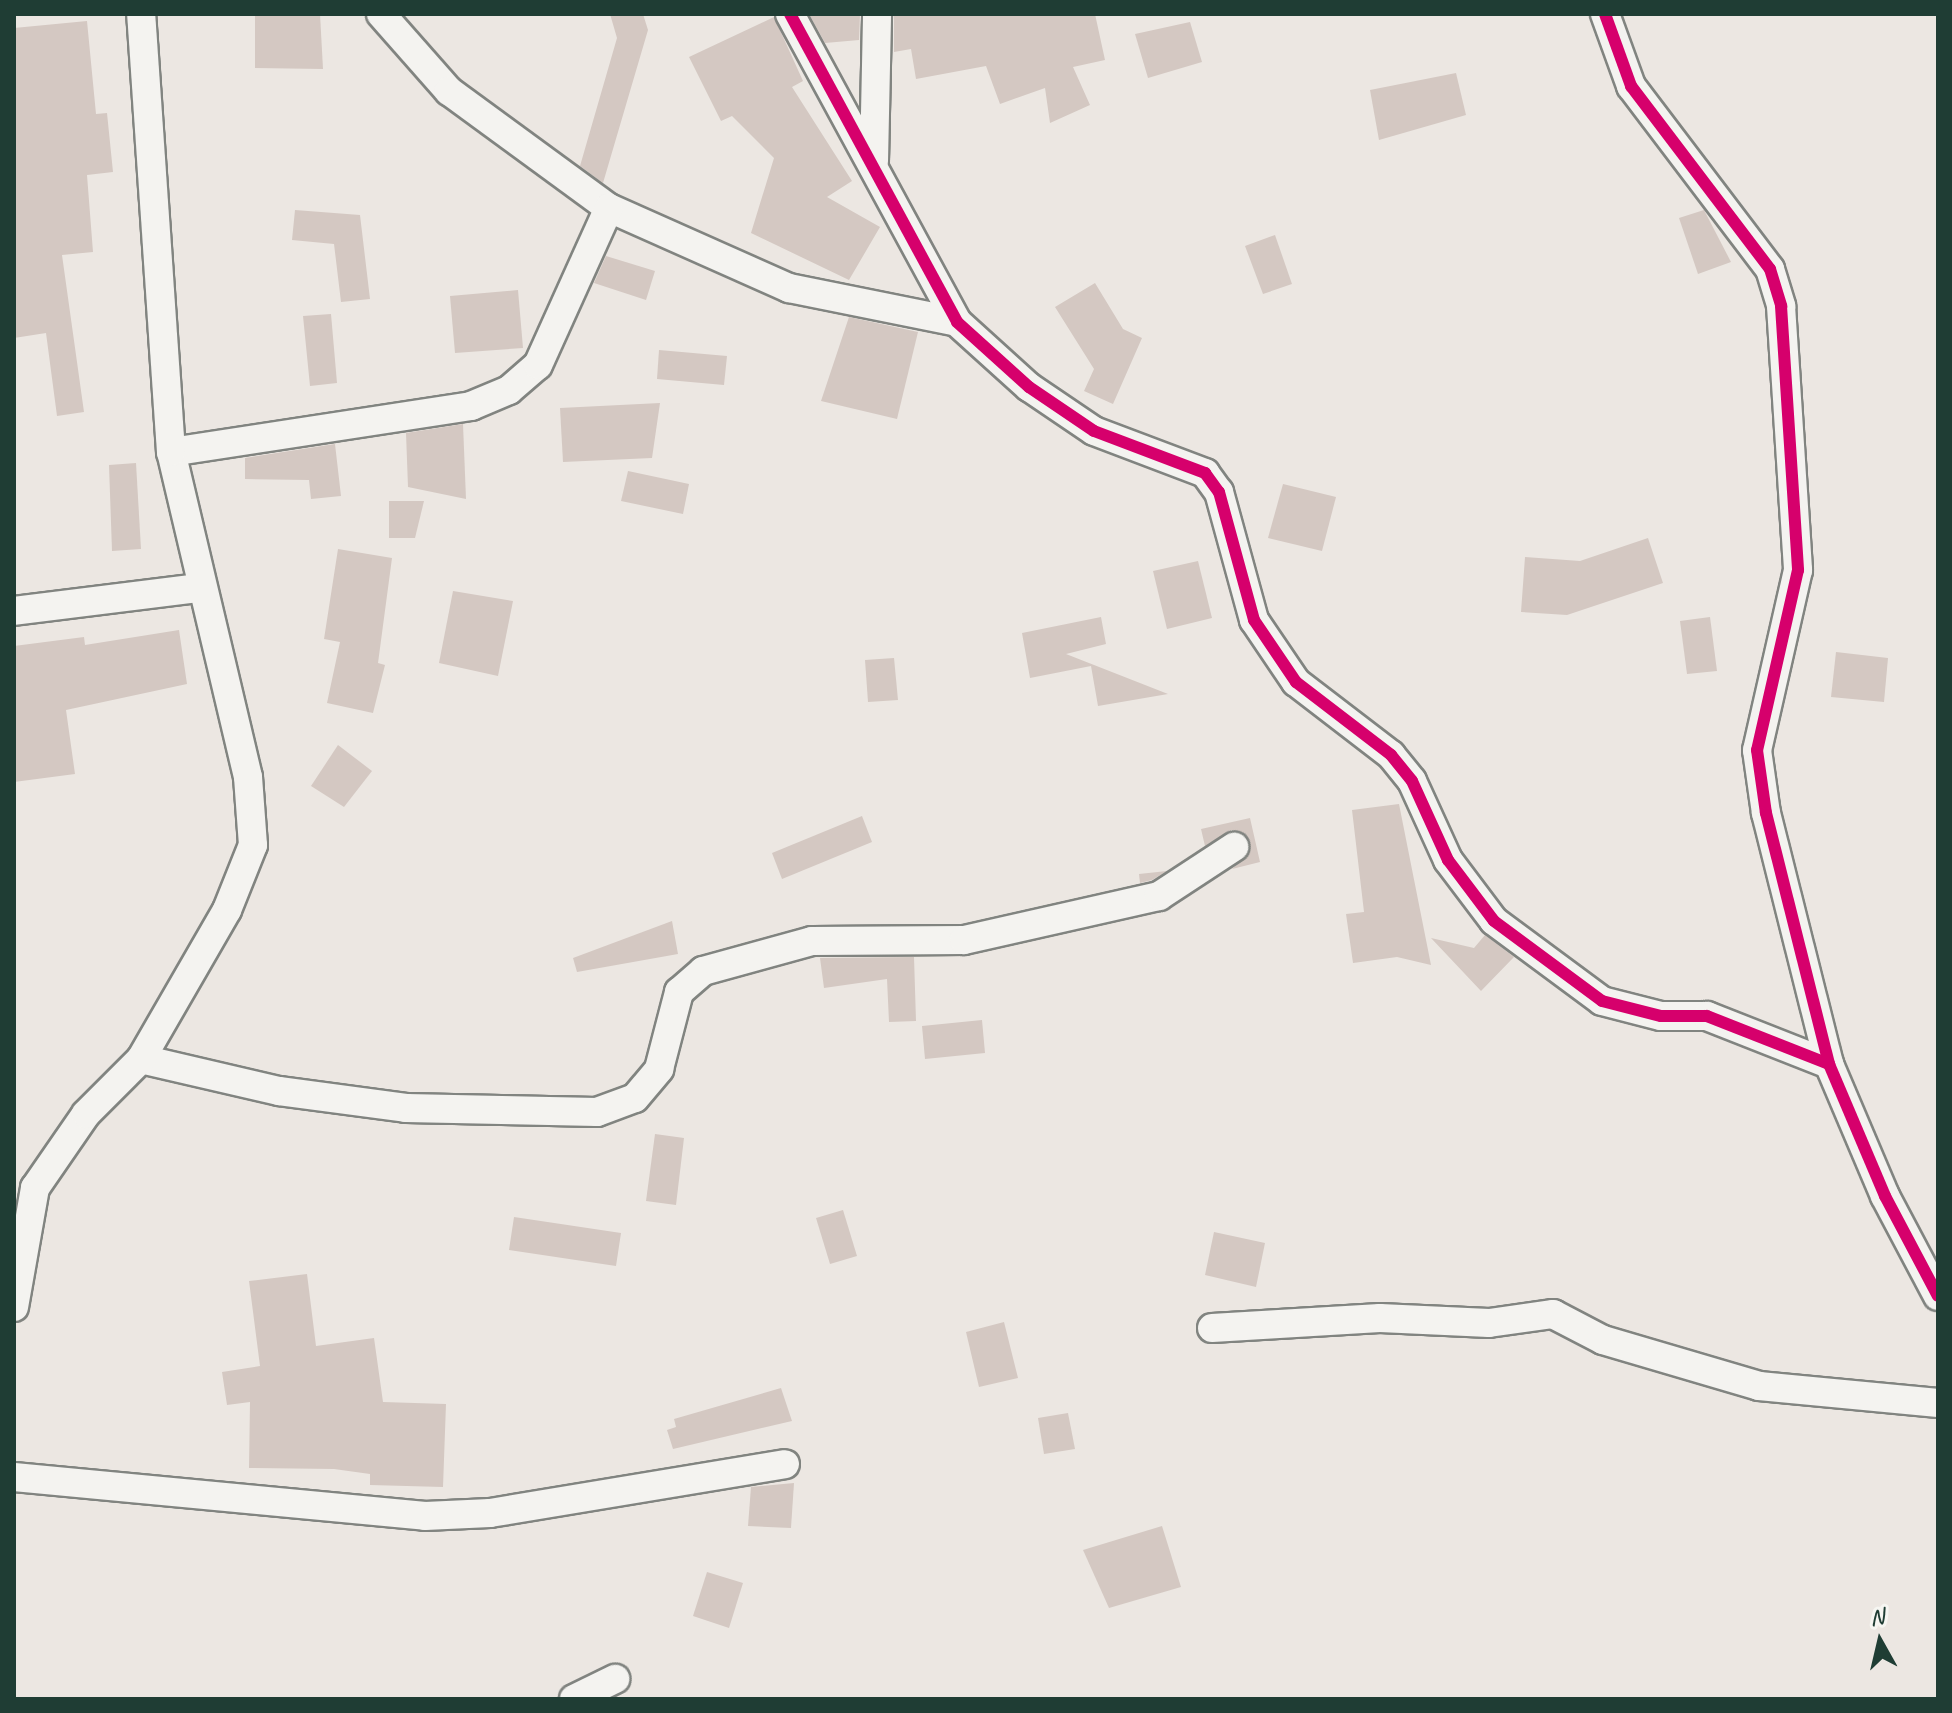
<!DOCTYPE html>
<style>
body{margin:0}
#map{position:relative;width:1952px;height:1713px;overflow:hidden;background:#ece7e2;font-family:Caveat,sans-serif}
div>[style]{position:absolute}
.building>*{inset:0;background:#d4c8c2}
.roads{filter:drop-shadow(2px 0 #818480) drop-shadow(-2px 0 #818480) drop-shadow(0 2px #818480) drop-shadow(0 -2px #818480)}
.street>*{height:28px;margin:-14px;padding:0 14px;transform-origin:14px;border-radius:14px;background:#f4f3f0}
.cycleway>*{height:12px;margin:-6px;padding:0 6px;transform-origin:6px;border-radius:6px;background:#d6006c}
span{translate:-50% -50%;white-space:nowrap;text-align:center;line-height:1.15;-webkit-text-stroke:6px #f6f6f2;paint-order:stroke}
.frame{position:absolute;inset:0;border:16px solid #1f3d34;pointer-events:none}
.north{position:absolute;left:1840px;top:1601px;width:80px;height:80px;-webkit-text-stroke:6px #f6f6f2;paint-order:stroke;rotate:352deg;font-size:22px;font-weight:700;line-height:32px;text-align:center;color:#1f3d34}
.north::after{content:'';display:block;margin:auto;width:28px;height:36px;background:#1f3d34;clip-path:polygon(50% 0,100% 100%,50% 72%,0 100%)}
</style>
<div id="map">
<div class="building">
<i style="clip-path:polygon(255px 14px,320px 14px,323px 69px,255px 68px)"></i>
<i style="clip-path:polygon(610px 14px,643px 14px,648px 30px,603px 183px,580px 166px,617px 38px)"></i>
<i style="clip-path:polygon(809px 14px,860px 14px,859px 40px,825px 43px)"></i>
<i style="clip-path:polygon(894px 14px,1095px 14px,1105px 60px,1073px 67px,1090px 105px,1050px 123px,1045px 88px,1000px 104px,986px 66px,916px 79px,911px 49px,894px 52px)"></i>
<i style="clip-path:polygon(774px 17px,803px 81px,792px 87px,852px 181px,827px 197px,880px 227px,849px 280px,751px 233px,774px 158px,732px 116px,721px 121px,689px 57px)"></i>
<i style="clip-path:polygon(87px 21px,96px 114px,107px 113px,113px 172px,87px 175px,93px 252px,62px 255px,84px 412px,57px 416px,46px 333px,14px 338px,14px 28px)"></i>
<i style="clip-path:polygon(1190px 22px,1202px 62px,1148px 78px,1135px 34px)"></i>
<i style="clip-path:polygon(1456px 73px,1466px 115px,1379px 140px,1370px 90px)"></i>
<i style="clip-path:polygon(295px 210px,360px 215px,370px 299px,341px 302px,334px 244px,292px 240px)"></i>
<i style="clip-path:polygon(1704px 210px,1731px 262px,1698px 274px,1679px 218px)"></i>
<i style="clip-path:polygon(1275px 235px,1292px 284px,1263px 294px,1245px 246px)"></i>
<i style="clip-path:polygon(606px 256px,655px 271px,646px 300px,594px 283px)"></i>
<i style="clip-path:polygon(1095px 283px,1123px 329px,1142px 338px,1113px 404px,1084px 391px,1094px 369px,1055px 307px)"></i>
<i style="clip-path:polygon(518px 290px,523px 348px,455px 353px,450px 296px)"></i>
<i style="clip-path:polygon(331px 314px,337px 383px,310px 386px,303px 316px)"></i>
<i style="clip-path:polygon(849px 317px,918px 332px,897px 419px,821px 401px)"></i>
<i style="clip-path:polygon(659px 350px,727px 356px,724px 385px,657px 379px)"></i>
<i style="clip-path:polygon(660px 403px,652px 458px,563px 462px,560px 408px)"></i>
<i style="clip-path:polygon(463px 424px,466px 499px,408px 487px,406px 433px)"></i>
<i style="clip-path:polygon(335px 444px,341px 496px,311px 499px,309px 480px,245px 479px,245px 458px)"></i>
<i style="clip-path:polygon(136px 463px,141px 549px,112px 551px,109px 465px)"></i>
<i style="clip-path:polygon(628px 471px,689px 484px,683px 514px,621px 501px)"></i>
<i style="clip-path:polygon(1283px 484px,1336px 497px,1322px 551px,1268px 538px)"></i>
<i style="clip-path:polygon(389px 501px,424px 501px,415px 538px,389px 538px)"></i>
<i style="clip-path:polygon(1648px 538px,1663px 583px,1567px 615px,1521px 612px,1525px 557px,1580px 561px)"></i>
<i style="clip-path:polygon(338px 549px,392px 558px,378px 663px,385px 665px,373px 713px,327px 703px,340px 642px,324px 639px)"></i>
<i style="clip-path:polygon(1198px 561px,1212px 618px,1167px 629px,1153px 571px)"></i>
<i style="clip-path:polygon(453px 591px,513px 601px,498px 676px,439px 663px)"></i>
<i style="clip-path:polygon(1101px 617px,1106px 644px,1066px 654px,1168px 694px,1098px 706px,1091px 666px,1030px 678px,1022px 633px)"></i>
<i style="clip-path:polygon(1710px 617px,1717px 671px,1687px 674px,1680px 621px)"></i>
<i style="clip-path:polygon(179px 630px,187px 684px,66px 710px,75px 774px,14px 782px,14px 646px,84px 637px,85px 645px)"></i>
<i style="clip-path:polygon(1836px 652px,1888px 658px,1884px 702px,1831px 697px)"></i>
<i style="clip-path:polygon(894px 658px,898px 700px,868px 702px,865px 660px)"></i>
<i style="clip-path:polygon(338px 745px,372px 771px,344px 807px,311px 786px)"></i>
<i style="clip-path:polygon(1399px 804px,1431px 965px,1397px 957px,1353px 963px,1346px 914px,1364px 912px,1352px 810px)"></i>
<i style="clip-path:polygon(862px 816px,872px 842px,782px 879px,772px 853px)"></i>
<i style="clip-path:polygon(1250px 818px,1260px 862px,1232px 869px,1249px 854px,1248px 837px,1232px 830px,1205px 846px,1201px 829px)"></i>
<i style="clip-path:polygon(1167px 871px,1152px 880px,1140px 883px,1139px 874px)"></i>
<i style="clip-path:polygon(672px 921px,678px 954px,577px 972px,573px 958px)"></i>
<i style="clip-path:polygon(1485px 935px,1514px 957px,1481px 991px,1431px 938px,1474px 948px)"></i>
<i style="clip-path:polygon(914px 957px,916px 1021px,889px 1022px,887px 979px,824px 988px,820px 958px)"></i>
<i style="clip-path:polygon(982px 1020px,985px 1053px,925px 1059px,922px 1026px)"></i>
<i style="clip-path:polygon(655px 1134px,684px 1138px,676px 1205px,646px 1201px)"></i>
<i style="clip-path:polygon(843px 1210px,857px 1256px,830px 1264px,816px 1218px)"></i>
<i style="clip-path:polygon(514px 1217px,621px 1233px,616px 1266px,509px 1250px)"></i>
<i style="clip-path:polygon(1214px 1232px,1265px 1243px,1256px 1287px,1205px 1275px)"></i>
<i style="clip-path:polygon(307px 1274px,316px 1346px,374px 1338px,383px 1402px,446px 1404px,443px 1487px,370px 1485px,370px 1474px,334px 1469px,249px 1468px,250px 1402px,227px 1405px,222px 1372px,260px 1366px,249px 1281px)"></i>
<i style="clip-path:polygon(1004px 1322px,1018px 1378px,979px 1387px,966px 1332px)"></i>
<i style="clip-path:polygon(781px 1388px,792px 1421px,673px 1449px,667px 1430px,676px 1427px,674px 1419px)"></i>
<i style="clip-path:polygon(1068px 1413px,1075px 1449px,1044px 1454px,1038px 1418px)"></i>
<i style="clip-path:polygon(794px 1483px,791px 1528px,748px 1526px,751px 1487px)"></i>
<i style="clip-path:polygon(1162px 1526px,1181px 1587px,1109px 1608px,1083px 1550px)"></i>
<i style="clip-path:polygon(707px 1572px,743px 1583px,729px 1628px,693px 1616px)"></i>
</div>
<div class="roads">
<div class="street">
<i style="left:381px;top:14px;width:103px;rotate:48.6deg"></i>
<i style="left:449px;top:91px;width:198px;rotate:36.2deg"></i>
<i style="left:609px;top:208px;width:197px;rotate:24deg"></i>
<i style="left:789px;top:288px;width:171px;rotate:11.4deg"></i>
<i style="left:790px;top:14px;width:350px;rotate:61.5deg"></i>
<i style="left:957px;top:322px;width:97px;rotate:42.1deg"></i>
<i style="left:1029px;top:387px;width:78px;rotate:34.1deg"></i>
<i style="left:1094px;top:431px;width:119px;rotate:20.7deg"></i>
<i style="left:1205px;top:473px;width:24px;rotate:54deg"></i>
<i style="left:1219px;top:492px;width:133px;rotate:74.7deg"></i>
<i style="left:1254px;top:620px;width:75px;rotate:55.9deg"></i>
<i style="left:1296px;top:682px;width:120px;rotate:37.5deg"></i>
<i style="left:1391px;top:755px;width:33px;rotate:51deg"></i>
<i style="left:1412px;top:781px;width:87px;rotate:65.5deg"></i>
<i style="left:1448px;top:860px;width:76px;rotate:53deg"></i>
<i style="left:1494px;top:921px;width:134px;rotate:36.5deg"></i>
<i style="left:1602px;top:1001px;width:61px;rotate:14.3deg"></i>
<i style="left:1661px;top:1016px;width:46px"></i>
<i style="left:1707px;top:1016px;width:131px;rotate:21.5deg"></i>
<i style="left:1605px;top:14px;width:77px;rotate:70.1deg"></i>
<i style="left:1631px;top:86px;width:230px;rotate:52.8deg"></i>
<i style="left:1770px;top:269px;width:39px;rotate:73deg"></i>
<i style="left:1781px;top:306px;width:265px;rotate:86.3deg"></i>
<i style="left:1798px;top:570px;width:185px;rotate:102.8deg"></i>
<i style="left:1757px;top:750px;width:64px;rotate:81.9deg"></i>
<i style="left:1766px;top:813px;width:259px;rotate:75.9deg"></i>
<i style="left:1829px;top:1064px;width:143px;rotate:67deg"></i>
<i style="left:1885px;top:1196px;width:113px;rotate:62.1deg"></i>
<i style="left:874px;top:161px;width:147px;rotate:-88.8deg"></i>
<i style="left:171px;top:452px;width:304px;rotate:-8.7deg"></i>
<i style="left:471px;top:406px;width:41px;rotate:-22.8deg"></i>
<i style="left:509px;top:390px;width:38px;rotate:-41deg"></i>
<i style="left:538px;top:365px;width:172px;rotate:-65.7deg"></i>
<i style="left:14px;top:611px;width:185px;rotate:-7.1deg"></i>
<i style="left:141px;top:1059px;width:142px;rotate:13.1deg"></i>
<i style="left:279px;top:1091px;width:128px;rotate:7.6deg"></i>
<i style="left:406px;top:1108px;width:191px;rotate:1.2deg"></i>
<i style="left:597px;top:1112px;width:40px;rotate:-20.2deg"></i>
<i style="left:635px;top:1098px;width:38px;rotate:-50deg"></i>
<i style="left:659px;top:1069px;width:80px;rotate:-75.4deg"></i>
<i style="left:679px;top:992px;width:32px;rotate:-41deg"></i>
<i style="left:703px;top:971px;width:113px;rotate:-15.4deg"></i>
<i style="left:812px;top:941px;width:152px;rotate:-0.4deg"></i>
<i style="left:964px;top:940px;width:200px;rotate:-12.7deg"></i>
<i style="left:1159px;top:896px;width:90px;rotate:-33.2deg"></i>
<i style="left:14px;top:1307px;width:121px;rotate:-80deg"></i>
<i style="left:35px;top:1188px;width:90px;rotate:-55.4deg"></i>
<i style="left:86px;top:1114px;width:78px;rotate:-45deg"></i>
<i style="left:141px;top:1059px;width:172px;rotate:-60deg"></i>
<i style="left:227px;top:910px;width:70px;rotate:-68.2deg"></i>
<i style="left:253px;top:845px;width:68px;rotate:-94.2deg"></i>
<i style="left:248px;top:777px;width:334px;rotate:-103.3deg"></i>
<i style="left:171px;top:452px;width:439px;rotate:-93.9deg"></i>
<i style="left:1212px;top:1328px;width:168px;rotate:-3.4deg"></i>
<i style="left:1380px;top:1318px;width:109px;rotate:2.6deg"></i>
<i style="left:1489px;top:1323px;width:65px;rotate:-8deg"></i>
<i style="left:1553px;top:1314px;width:56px;rotate:27.5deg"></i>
<i style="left:1603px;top:1340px;width:163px;rotate:16.4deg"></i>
<i style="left:1759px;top:1386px;width:180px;rotate:5.4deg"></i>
<i style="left:14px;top:1477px;width:413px;rotate:5.4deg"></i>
<i style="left:425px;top:1516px;width:65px;rotate:-2.6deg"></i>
<i style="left:490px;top:1513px;width:299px;rotate:-9.4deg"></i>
<i style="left:574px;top:1699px;width:46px;rotate:-26deg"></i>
</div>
</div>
<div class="cycleway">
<i style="left:790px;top:14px;width:350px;rotate:61.5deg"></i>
<i style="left:957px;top:322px;width:97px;rotate:42.1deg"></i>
<i style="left:1029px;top:387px;width:78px;rotate:34.1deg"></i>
<i style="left:1094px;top:431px;width:119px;rotate:20.7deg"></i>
<i style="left:1205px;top:473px;width:24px;rotate:54deg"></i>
<i style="left:1219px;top:492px;width:133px;rotate:74.7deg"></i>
<i style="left:1254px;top:620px;width:75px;rotate:55.9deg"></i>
<i style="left:1296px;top:682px;width:120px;rotate:37.5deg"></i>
<i style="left:1391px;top:755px;width:33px;rotate:51deg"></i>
<i style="left:1412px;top:781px;width:87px;rotate:65.5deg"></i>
<i style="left:1448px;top:860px;width:76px;rotate:53deg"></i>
<i style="left:1494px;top:921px;width:134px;rotate:36.5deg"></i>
<i style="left:1602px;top:1001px;width:61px;rotate:14.3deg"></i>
<i style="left:1661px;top:1016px;width:46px"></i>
<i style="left:1707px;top:1016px;width:131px;rotate:21.5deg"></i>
<i style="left:1605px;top:14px;width:77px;rotate:70.1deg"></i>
<i style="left:1631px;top:86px;width:230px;rotate:52.8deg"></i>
<i style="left:1770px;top:269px;width:39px;rotate:73deg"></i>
<i style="left:1781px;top:306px;width:265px;rotate:86.3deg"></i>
<i style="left:1798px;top:570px;width:185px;rotate:102.8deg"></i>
<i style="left:1757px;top:750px;width:64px;rotate:81.9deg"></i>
<i style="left:1766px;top:813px;width:259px;rotate:75.9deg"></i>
<i style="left:1829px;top:1064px;width:143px;rotate:67deg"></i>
<i style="left:1885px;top:1196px;width:113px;rotate:62.1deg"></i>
</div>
<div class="frame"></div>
<div class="north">N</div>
</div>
